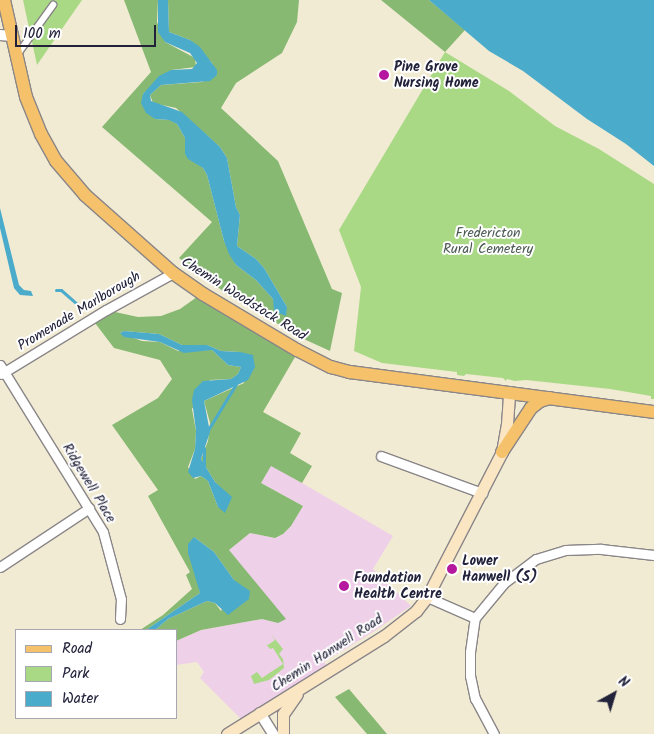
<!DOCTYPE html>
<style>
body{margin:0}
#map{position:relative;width:654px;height:734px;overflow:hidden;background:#f2ebd4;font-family:Kalam,sans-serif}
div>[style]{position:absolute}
.built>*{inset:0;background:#eed0e8}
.green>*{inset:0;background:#aad986}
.forest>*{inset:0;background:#87b973}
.water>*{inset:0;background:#4babca}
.stream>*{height:3px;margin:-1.5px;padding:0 1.5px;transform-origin:1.5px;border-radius:1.5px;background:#4babca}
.roads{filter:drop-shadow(1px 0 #8a8688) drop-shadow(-1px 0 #8a8688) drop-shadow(0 1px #8a8688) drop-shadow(0 -1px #8a8688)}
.pedestrian>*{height:6px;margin:-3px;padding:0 3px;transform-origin:3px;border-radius:3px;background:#fff}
.minor>*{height:9px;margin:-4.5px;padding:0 4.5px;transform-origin:4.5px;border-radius:4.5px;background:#fff}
.tertiary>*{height:10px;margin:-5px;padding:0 5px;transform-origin:5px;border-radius:5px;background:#fff}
.secondary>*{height:11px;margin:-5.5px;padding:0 5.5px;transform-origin:5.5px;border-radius:5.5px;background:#fbe6c4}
.primary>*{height:12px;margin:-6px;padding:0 6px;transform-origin:6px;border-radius:6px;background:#f5c16b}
.dots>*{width:14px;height:14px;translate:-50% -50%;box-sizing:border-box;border:2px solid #fff;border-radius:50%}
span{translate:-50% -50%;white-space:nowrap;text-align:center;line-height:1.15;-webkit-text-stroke:4px #fff;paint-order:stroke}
.poi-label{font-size:14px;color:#22223b;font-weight:700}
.left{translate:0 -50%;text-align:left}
.park-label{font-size:14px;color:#4b5952}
.street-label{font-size:14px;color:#22223b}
.legend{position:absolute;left:15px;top:629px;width:162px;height:90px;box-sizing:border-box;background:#fff;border:1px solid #a7a7b1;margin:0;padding:6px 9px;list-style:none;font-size:15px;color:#22223b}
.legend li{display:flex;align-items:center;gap:10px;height:25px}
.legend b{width:25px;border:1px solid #a7a7b1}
.north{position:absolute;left:589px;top:669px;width:50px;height:50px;-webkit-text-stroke:4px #fff;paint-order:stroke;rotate:39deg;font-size:14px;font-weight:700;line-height:20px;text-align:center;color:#22223b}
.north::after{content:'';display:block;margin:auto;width:18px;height:22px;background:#22223b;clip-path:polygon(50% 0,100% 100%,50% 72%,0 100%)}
.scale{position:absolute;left:15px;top:25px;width:141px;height:22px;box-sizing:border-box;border:2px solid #22223b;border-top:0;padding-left:6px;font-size:15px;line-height:18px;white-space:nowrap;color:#22223b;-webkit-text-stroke:4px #fff;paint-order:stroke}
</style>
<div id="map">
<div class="built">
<i style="clip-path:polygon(271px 465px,393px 536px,373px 569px,411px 606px,373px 632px,324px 662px,329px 670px,244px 722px,200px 678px,204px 672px,197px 662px,176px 665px,176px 641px,201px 630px,262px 619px,278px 623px,229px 550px,250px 533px,275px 538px,283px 534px,291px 526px,303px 506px,261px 483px)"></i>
</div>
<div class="green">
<i style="clip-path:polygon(23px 0,82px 0,37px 65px)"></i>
<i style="clip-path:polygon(445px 52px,509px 91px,555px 126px,599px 149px,654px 184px,654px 399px,651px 399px,651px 396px,610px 389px,526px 380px,515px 381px,507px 379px,506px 381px,503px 378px,466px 374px,464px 376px,457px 375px,457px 372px,382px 363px,354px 351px,361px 287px,339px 230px)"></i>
<i style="clip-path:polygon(271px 634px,283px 649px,279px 654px,283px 659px,284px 668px,269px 680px,254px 684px,251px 676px,257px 672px,262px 678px,283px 664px,273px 648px,270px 649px,266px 644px,268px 645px,275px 640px)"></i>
</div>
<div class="forest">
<i style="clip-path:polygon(124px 0,158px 0,157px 22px,165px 42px,195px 58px,196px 67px,171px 70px,143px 94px,155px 119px,170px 120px,177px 124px,185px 138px,185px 154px,203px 168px,207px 175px,224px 241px,236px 265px,256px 280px,273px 299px,275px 306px,287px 307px,264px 268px,256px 259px,237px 246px,240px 215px,236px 207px,227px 158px,220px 147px,176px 108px,153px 103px,150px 95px,161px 85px,202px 82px,217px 75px,212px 63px,190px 40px,169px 32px,168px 0,299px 0,297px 22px,282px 53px,236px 83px,221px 108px,278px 161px,332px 289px,342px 293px,330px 351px,306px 340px,228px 295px,179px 258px,212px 222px,102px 127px,151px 72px)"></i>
<i style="clip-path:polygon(381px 0,429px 0,465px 30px,445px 52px)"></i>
<i style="clip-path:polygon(evenodd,197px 297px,295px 357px,263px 412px,301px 433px,290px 453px,312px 466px,302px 483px,271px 466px,261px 483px,303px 506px,291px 526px,283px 534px,275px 538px,250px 533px,229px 550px,286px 619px,278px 623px,262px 619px,201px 630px,176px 641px,176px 630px,155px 630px,168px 619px,207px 601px,215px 603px,221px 611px,234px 580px,214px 552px,194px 537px,200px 593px,146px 630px,140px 630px,163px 615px,192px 589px,186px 575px,190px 572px,148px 496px,158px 490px,112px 425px,158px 398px,172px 379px,160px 360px,114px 348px,92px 319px,106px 310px,138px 317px,161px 316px,180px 309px,197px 297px,124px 331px,159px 334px,182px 345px,207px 345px,221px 351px,240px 352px,244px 383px,204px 401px,210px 423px,208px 441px,201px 459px,215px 482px,229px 496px,218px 507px,208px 481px,201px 476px,195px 479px,188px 467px,195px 449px,196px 431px,192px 409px,210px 380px,231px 379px,238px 374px,241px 367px,228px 365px,212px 350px,178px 351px,160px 342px,142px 341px,120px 333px,124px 331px)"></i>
<i style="clip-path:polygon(349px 689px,387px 734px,367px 734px,335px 697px)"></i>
</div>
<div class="water">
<i style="clip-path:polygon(158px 0,168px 0,169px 32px,190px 40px,200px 47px,217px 70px,217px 75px,210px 81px,161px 85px,150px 95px,151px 101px,182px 112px,220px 147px,227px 158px,236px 207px,240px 215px,237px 246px,256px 259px,264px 268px,287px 307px,286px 316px,274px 311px,273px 299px,256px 280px,236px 265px,229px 254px,224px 241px,207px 175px,203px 168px,188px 159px,185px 154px,185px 138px,177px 124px,169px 120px,155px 119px,146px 113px,141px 103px,143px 94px,159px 76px,171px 70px,192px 69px,197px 63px,190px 53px,165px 42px,158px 32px)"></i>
<i style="clip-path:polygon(429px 0,654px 0,654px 166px,626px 144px,587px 119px,523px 71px,489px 51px)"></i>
<i style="clip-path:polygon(0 208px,19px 285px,24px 290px,31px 291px,33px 296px,20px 295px,14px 288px,0 228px)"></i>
<i style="clip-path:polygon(124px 331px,159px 334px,182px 345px,207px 345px,221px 351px,240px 352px,253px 355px,255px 367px,248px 380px,204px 401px,210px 432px,201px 459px,215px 482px,232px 497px,225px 513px,218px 507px,208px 481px,201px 476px,193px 478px,188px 472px,195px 449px,196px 431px,192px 400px,194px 390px,203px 381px,231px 379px,238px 374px,241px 367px,228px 365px,212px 350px,184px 353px,160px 342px,124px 337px,120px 333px)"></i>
<i style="clip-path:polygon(194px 537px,214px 552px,234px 580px,250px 591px,249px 599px,228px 615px,215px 603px,207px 601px,168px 619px,155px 630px,146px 630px,200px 593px,188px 553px,188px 544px)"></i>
</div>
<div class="stream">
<i style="left:56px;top:290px;width:5px"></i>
<i style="left:61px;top:290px;width:21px;rotate:41deg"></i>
<i style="left:208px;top:430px;width:54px;rotate:-58.7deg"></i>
<i style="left:204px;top:448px;width:21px;rotate:90deg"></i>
</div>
<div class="roads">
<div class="pedestrian">
<i style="left:17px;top:55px;width:62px;rotate:-54.2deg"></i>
</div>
<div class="minor">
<i style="left:0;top:365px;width:196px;rotate:58.3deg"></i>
<i style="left:103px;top:532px;width:69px;rotate:75deg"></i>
<i style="left:121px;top:599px;width:20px;rotate:93deg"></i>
<i style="left:1px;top:374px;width:123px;rotate:-31.4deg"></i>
<i style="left:106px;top:310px;width:77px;rotate:-28.9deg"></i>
<i style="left:381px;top:456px;width:108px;rotate:20.1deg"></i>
<i style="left:0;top:567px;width:107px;rotate:-33.5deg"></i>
<i style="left:427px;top:597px;width:52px;rotate:23.6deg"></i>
<i style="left:494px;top:734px;width:40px;rotate:-118deg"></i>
<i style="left:475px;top:699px;width:24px;rotate:-102deg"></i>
<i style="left:470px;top:676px;width:24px;rotate:-90deg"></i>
<i style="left:470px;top:652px;width:34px;rotate:-82deg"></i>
<i style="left:475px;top:618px;width:45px;rotate:-50.4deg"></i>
<i style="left:504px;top:583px;width:40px;rotate:-37deg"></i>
<i style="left:536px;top:559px;width:30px;rotate:-17deg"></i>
<i style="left:565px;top:550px;width:36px;rotate:-2deg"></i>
<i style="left:601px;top:549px;width:53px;rotate:6.5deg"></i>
</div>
<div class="tertiary">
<i style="left:0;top:35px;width:12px;rotate:5deg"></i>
<i style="left:260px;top:713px;width:25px;rotate:58deg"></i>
</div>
<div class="secondary">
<i style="left:227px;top:734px;width:185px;rotate:-32deg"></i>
<i style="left:384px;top:636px;width:41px;rotate:-38deg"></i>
<i style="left:416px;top:611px;width:18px;rotate:-52deg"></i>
<i style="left:427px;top:597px;width:163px;rotate:-62.7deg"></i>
<i style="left:502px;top:452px;width:28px;rotate:-80deg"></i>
<i style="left:507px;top:424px;width:32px;rotate:-86deg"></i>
<i style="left:283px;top:734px;width:20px;rotate:-90deg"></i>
<i style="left:283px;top:714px;width:24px;rotate:-55deg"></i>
</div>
<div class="primary">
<i style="left:4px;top:0;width:99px;rotate:77.2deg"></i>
<i style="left:26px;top:97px;width:40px;rotate:68deg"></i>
<i style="left:41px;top:134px;width:31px;rotate:61deg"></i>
<i style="left:56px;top:161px;width:45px;rotate:49.5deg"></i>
<i style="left:85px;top:195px;width:118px;rotate:41.6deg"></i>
<i style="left:173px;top:273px;width:37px;rotate:35deg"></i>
<i style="left:203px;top:294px;width:109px;rotate:30.8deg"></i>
<i style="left:297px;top:350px;width:38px;rotate:27deg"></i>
<i style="left:331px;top:367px;width:20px;rotate:15deg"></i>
<i style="left:350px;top:372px;width:307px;rotate:7.5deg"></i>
<i style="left:502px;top:452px;width:53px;rotate:-56.6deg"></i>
<i style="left:531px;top:408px;width:11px;rotate:-38deg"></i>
<i style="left:540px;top:401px;width:10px;rotate:-17deg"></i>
</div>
</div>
<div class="dots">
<i style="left:384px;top:75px;background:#b5179e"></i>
<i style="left:452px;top:569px;background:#b5179e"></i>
<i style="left:344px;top:586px;background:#b5179e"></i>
</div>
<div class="poi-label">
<span class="left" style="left:394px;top:75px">Pine Grove<br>Nursing Home</span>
<span class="left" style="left:462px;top:569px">Lower<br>Hanwell (S)</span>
<span class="left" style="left:354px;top:586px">Foundation<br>Health Centre</span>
</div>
<div class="park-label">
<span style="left:488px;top:241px">Fredericton<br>Rural Cemetery</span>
</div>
<div class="street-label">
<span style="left:244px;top:299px;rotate:32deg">Chemin Woodstock Road</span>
<span style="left:79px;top:311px;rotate:-31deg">Promenade Marlborough</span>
<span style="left:89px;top:483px;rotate:59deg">Ridgewell Place</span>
<span style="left:327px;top:653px;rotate:-33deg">Chemin Hanwell Road</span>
</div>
<ul class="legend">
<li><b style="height:6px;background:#f5c16b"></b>Road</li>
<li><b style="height:14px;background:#aad986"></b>Park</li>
<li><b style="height:14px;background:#4babca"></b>Water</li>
</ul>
<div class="north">N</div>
<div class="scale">100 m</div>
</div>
